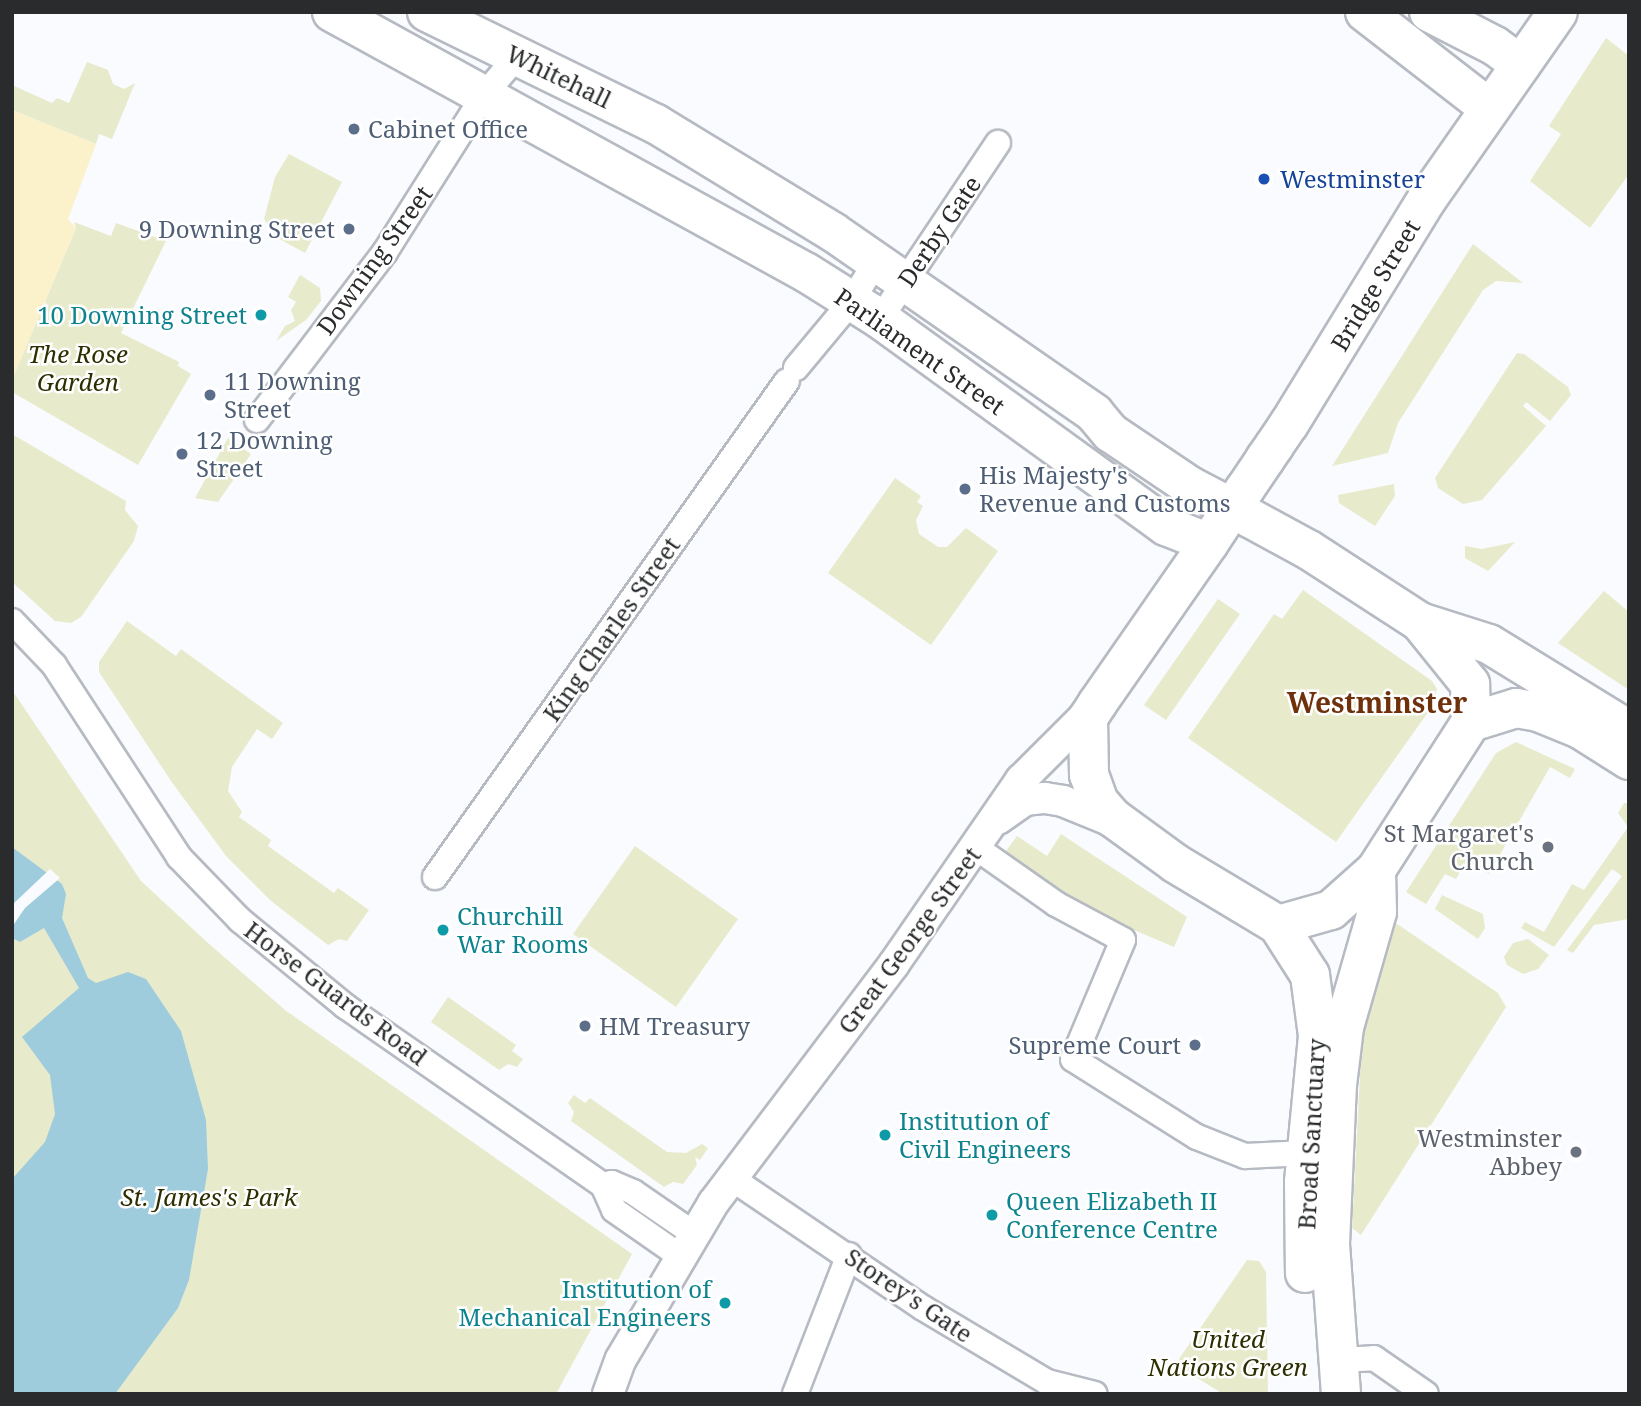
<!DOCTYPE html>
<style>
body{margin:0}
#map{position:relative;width:1641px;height:1406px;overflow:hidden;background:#f9fbfe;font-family:"Noto Serif",serif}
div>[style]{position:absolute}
.green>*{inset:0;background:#e7ebcc}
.sand>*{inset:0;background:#fbf1cb}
.water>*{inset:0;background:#9eccdd}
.pier>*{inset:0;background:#f9fbfe}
.roads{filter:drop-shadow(2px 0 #b6bac2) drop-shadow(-2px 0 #b6bac2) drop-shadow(0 2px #b6bac2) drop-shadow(0 -2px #b6bac2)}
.minor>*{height:24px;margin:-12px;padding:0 12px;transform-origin:12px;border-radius:12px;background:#fff}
.tertiary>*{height:30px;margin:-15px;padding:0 15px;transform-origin:15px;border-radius:15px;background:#fff}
.primary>*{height:38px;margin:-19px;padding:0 19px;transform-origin:19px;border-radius:19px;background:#fff}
.dots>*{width:19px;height:19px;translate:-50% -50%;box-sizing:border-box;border:4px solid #fff;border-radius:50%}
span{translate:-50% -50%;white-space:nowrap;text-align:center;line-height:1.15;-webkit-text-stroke:5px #fff;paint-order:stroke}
.street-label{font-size:24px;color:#292b2d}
.service-label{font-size:24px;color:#4e5e75}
.left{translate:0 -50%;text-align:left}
.right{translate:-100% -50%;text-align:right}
.transit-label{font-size:24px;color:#164399}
.culture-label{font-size:24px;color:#0d838f}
.park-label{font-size:24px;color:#2d2f00;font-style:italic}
.worship-label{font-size:24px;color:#5b616d}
.quarter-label{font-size:28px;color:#6f300c;font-weight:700}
.frame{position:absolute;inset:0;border:14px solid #292b2d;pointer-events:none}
</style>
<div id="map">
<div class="green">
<i style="clip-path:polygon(1606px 38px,1629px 56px,1629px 174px,1590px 228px,1530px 181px,1561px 134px,1549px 126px)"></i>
<i style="clip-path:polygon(87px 62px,108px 70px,113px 84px,124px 89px,135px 83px,112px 139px,99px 134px,96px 144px,12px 110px,12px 85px,52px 103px,57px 98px,69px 103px)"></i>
<i style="clip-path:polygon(289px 154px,342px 182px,305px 253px,276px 237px,264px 219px,275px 177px)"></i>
<i style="clip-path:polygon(74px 222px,111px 236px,116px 223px,166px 241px,121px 333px,179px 362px,178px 366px,191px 374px,138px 465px,12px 392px,12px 380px,76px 228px)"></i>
<i style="clip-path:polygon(1473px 244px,1523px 283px,1496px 281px,1483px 290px,1398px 423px,1388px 453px,1332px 466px)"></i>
<i style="clip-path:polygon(300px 275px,320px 288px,321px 301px,306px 320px,276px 341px,285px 326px,295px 321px,291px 310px,296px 302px,288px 297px)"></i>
<i style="clip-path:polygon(1517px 353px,1524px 354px,1568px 387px,1571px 395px,1550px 421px,1526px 402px,1523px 406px,1546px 426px,1482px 500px,1463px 504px,1438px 488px,1435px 478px)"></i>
<i style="clip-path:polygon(12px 434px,126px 501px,125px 510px,138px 526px,134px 541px,81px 617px,71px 623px,55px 621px,12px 582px)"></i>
<i style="clip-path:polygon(228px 438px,251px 454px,218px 502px,195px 498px)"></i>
<i style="clip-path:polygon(895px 478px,921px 496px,917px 502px,923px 506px,916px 520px,919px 534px,938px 547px,947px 547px,966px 528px,998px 551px,931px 645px,828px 573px)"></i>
<i style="clip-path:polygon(1394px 484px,1395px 496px,1375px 526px,1339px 503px,1338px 495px)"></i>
<i style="clip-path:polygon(1515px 542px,1488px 571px,1465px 558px,1465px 546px,1482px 549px)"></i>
<i style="clip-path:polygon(1303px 590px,1432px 681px,1437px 689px,1431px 708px,1336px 842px,1188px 738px,1274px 614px,1282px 619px)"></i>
<i style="clip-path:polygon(1604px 591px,1629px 612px,1629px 690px,1558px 643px)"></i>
<i style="clip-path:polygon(1218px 599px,1240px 614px,1166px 720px,1144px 705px)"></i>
<i style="clip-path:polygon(127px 621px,176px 656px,181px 649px,283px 723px,272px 739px,257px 729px,232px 767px,228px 791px,242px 812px,239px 817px,271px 840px,268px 846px,334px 893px,338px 888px,369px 910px,347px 941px,339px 939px,328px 945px,271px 901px,226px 856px,171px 781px,99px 672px,99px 662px)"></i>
<i style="clip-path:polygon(12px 690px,141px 881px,208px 943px,285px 1010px,632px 1254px,556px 1394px,12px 1394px)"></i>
<i style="clip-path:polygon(1516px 742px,1575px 769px,1570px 778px,1550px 767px,1489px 874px,1466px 861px,1456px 879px,1445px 874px,1426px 904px,1406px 892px,1496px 753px)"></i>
<i style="clip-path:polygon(1624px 803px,1629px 803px,1629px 919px,1594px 925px,1573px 953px,1567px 950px,1622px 876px,1612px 869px,1554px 947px,1521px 928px,1525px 922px,1544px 932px,1572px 884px,1584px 890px,1628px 827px,1618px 813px)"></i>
<i style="clip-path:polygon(1061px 834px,1187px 917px,1174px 947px,1087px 910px,1000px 859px,1017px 836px,1047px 856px)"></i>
<i style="clip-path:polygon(635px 846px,738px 919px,676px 1007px,573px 934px)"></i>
<i style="clip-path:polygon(1442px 895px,1483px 914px,1485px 928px,1478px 939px,1435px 909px)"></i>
<i style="clip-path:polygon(1390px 919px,1498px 993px,1506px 1007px,1361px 1235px,1352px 1228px,1362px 1038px)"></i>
<i style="clip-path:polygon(1528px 939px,1549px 955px,1538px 969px,1523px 974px,1507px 965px,1504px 957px,1513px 943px)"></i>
<i style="clip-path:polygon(448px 997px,516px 1045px,512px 1051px,523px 1059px,517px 1067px,508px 1064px,499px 1070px,431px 1022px)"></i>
<i style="clip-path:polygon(574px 1095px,585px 1103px,590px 1098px,667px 1152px,686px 1153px,702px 1144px,708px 1148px,700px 1160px,695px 1157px,697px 1165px,683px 1184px,673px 1182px,664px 1187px,571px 1121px,574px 1112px,568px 1103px)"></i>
<i style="clip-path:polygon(1247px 1260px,1259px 1261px,1266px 1272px,1268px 1394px,1223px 1394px,1180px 1367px,1179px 1359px)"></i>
</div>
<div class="sand">
<i style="clip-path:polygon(12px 110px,96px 144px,68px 219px,76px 228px,12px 380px)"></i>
</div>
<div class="water">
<i style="clip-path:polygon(12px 847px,62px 884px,66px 894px,62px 918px,88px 978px,96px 983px,128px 972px,146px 979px,181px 1031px,206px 1120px,208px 1169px,189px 1280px,178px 1308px,115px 1394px,12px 1394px,12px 1179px,45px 1142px,55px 1114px,50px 1075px,22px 1037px,79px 988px,44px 928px,20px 942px,12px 938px)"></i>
</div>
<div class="pier">
<i style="clip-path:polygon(50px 869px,60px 878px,25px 908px,12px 927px,12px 905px)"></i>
</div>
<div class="roads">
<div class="minor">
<i style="left:880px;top:319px;width:212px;rotate:-56.2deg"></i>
<i style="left:796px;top:368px;width:86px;rotate:-50.2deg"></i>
<i style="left:851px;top:302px;width:49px;rotate:-58.2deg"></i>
<i style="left:257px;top:420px;width:211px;rotate:-52.7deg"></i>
<i style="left:385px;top:252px;width:187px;rotate:-57.7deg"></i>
<i style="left:485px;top:94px;width:51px;rotate:-49.8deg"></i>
<i style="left:12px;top:621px;width:61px;rotate:46.3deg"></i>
<i style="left:54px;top:665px;width:229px;rotate:56.9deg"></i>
<i style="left:179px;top:857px;width:88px;rotate:45.9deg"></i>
<i style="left:240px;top:920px;width:136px;rotate:39.3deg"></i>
<i style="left:345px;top:1006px;width:314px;rotate:34.8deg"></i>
<i style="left:603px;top:1185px;width:27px;rotate:66deg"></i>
<i style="left:614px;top:1210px;width:80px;rotate:34.9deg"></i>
<i style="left:975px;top:847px;width:99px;rotate:35.1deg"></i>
<i style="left:1056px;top:904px;width:76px;rotate:28.2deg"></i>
<i style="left:1123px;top:940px;width:129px;rotate:112.8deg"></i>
<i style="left:1073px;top:1059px;width:146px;rotate:32.2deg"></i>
<i style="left:1197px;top:1137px;width:52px;rotate:21.6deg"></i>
<i style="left:1245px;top:1156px;width:61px;rotate:-2.8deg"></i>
<i style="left:435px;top:877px;width:608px;rotate:-54.64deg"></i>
<i style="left:731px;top:1178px;width:232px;rotate:34.1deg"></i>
<i style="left:923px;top:1308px;width:144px;rotate:30.8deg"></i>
<i style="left:1047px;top:1382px;width:49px;rotate:14deg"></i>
<i style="left:603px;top:1185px;width:9px;rotate:-13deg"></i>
<i style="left:612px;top:1183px;width:23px;rotate:23deg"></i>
<i style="left:633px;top:1192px;width:74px;rotate:34.5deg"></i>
<i style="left:1339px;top:1360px;width:35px;rotate:-3deg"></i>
<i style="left:1374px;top:1358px;width:63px;rotate:34.7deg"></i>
<i style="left:795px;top:1394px;width:149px;rotate:-68.8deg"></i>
</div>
<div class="tertiary">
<i style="left:998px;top:819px;width:33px;rotate:-35deg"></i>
<i style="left:1025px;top:800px;width:20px;rotate:-6deg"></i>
<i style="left:1045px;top:798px;width:18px;rotate:9deg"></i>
<i style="left:1063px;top:801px;width:61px;rotate:22.3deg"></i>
<i style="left:608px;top:1394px;width:37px;rotate:-70deg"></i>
<i style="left:621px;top:1359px;width:182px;rotate:-59.4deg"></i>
<i style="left:714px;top:1202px;width:298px;rotate:-52.9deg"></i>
<i style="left:894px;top:964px;width:224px;rotate:-55.4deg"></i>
<i style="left:1021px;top:780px;width:107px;rotate:-45deg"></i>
</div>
<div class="primary">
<i style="left:332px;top:12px;width:542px;rotate:28.79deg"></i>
<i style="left:807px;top:273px;width:86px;rotate:32.2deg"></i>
<i style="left:880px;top:319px;width:353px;rotate:35.9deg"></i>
<i style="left:1166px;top:526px;width:46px;rotate:21.6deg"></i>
<i style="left:427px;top:12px;width:255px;rotate:26.1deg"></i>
<i style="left:656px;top:124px;width:207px;rotate:31.4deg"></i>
<i style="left:833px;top:232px;width:318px;rotate:34.7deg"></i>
<i style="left:1094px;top:413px;width:26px;rotate:50deg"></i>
<i style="left:1111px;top:433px;width:95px;rotate:33.9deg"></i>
<i style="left:1190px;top:486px;width:47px;rotate:27.6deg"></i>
<i style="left:1232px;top:508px;width:21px;rotate:29deg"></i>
<i style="left:1250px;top:518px;width:67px;rotate:28.5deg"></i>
<i style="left:1309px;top:550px;width:132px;rotate:33deg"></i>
<i style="left:1420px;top:622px;width:80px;rotate:51.1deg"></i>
<i style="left:1470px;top:684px;width:38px;rotate:88deg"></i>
<i style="left:1471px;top:722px;width:176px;rotate:122.7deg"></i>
<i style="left:1376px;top:870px;width:60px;rotate:138.4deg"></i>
<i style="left:1331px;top:910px;width:55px;rotate:164.2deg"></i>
<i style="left:1278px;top:925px;width:120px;rotate:-149deg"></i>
<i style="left:1175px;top:863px;width:77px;rotate:-144deg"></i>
<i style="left:1113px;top:818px;width:21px;rotate:-131deg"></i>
<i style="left:1099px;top:802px;width:29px;rotate:-110deg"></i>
<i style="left:1089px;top:775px;width:57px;rotate:-91deg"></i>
<i style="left:1088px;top:718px;width:17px;rotate:-57deg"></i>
<i style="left:1097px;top:704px;width:196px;rotate:-55.2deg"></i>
<i style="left:1209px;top:543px;width:42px;rotate:-56.7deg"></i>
<i style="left:1232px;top:508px;width:23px;rotate:-56deg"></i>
<i style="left:1245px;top:489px;width:36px;rotate:-56deg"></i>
<i style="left:1265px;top:459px;width:16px;rotate:-55deg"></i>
<i style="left:1274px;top:446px;width:27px;rotate:-56deg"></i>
<i style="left:1289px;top:424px;width:264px;rotate:-58.5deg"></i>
<i style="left:1427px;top:199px;width:228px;rotate:-55deg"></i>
<i style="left:1365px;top:12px;width:158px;rotate:37.8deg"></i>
<i style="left:1429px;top:12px;width:74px;rotate:27.3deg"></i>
<i style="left:1495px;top:46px;width:32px;rotate:36deg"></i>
<i style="left:1420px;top:622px;width:72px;rotate:17.7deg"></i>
<i style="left:1489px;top:644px;width:164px;rotate:31.6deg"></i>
<i style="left:1471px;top:722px;width:47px;rotate:-17.3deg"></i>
<i style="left:1516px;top:708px;width:22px;rotate:10deg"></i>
<i style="left:1538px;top:712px;width:45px;rotate:22deg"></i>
<i style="left:1580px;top:729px;width:58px;rotate:32.3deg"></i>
<i style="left:1278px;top:925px;width:59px;rotate:57.4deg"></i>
<i style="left:1310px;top:975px;width:62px;rotate:82.5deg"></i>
<i style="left:1318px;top:1036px;width:147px;rotate:95.5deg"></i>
<i style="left:1304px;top:1182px;width:91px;rotate:89.4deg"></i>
<i style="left:1341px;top:1394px;width:150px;rotate:-94.2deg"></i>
<i style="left:1330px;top:1244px;width:159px;rotate:-87.5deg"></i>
<i style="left:1337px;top:1085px;width:58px;rotate:-83.1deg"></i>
<i style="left:1344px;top:1027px;width:120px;rotate:-74deg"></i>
<i style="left:1377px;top:912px;width:42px;rotate:-91.4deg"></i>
</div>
</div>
<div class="dots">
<i style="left:354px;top:129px;background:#5c6f8a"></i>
<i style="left:1264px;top:179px;background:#1a4fb4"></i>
<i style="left:349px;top:229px;background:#5c6f8a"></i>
<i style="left:261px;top:315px;background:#0f9aa8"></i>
<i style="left:210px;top:395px;background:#5c6f8a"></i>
<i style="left:182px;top:454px;background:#5c6f8a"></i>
<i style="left:965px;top:489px;background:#5c6f8a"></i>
<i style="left:1548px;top:847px;background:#6b7280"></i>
<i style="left:443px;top:930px;background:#0f9aa8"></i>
<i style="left:585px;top:1026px;background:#5c6f8a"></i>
<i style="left:1195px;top:1045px;background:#5c6f8a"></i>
<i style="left:885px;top:1135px;background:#0f9aa8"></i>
<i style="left:1576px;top:1152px;background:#6b7280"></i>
<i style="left:992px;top:1215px;background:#0f9aa8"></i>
<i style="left:725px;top:1303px;background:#0f9aa8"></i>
</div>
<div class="street-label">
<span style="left:559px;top:76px;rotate:26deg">Whitehall</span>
<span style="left:939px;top:231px;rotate:-56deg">Derby Gate</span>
<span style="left:374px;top:260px;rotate:-54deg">Downing Street</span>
<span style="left:1375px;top:285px;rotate:-59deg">Bridge Street</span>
<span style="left:920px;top:351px;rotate:35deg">Parliament Street</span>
<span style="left:611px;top:629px;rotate:-55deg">King Charles Street</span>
<span style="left:909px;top:940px;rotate:-54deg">Great George Street</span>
<span style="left:336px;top:993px;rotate:37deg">Horse Guards Road</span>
<span style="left:1311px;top:1134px;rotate:-87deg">Broad Sanctuary</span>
<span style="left:909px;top:1295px;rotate:34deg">Storey's Gate</span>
</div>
<div class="service-label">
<span class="left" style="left:368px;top:129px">Cabinet Office</span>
<span class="right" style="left:335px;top:229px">9 Downing Street</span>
<span class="left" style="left:224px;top:395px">11 Downing<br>Street</span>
<span class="left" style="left:196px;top:454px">12 Downing<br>Street</span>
<span class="left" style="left:979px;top:489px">His Majesty's<br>Revenue and Customs</span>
<span class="left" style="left:599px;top:1026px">HM Treasury</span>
<span class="right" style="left:1181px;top:1045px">Supreme Court</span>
</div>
<div class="transit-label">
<span class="left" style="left:1280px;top:179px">Westminster</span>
</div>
<div class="culture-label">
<span class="right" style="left:247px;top:315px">10 Downing Street</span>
<span class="left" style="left:457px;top:930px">Churchill<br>War Rooms</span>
<span class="left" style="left:899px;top:1135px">Institution of<br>Civil Engineers</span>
<span class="left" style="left:1006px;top:1215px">Queen Elizabeth II<br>Conference Centre</span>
<span class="right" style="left:711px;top:1303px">Institution of<br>Mechanical Engineers</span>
</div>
<div class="park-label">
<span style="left:78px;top:368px">The Rose<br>Garden</span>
<span style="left:209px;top:1197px">St. James's Park</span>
<span style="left:1228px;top:1353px">United<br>Nations Green</span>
</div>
<div class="worship-label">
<span class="right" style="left:1534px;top:847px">St Margaret's<br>Church</span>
<span class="right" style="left:1562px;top:1152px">Westminster<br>Abbey</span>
</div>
<div class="quarter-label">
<span style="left:1377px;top:702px">Westminster</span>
</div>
<div class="frame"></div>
</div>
